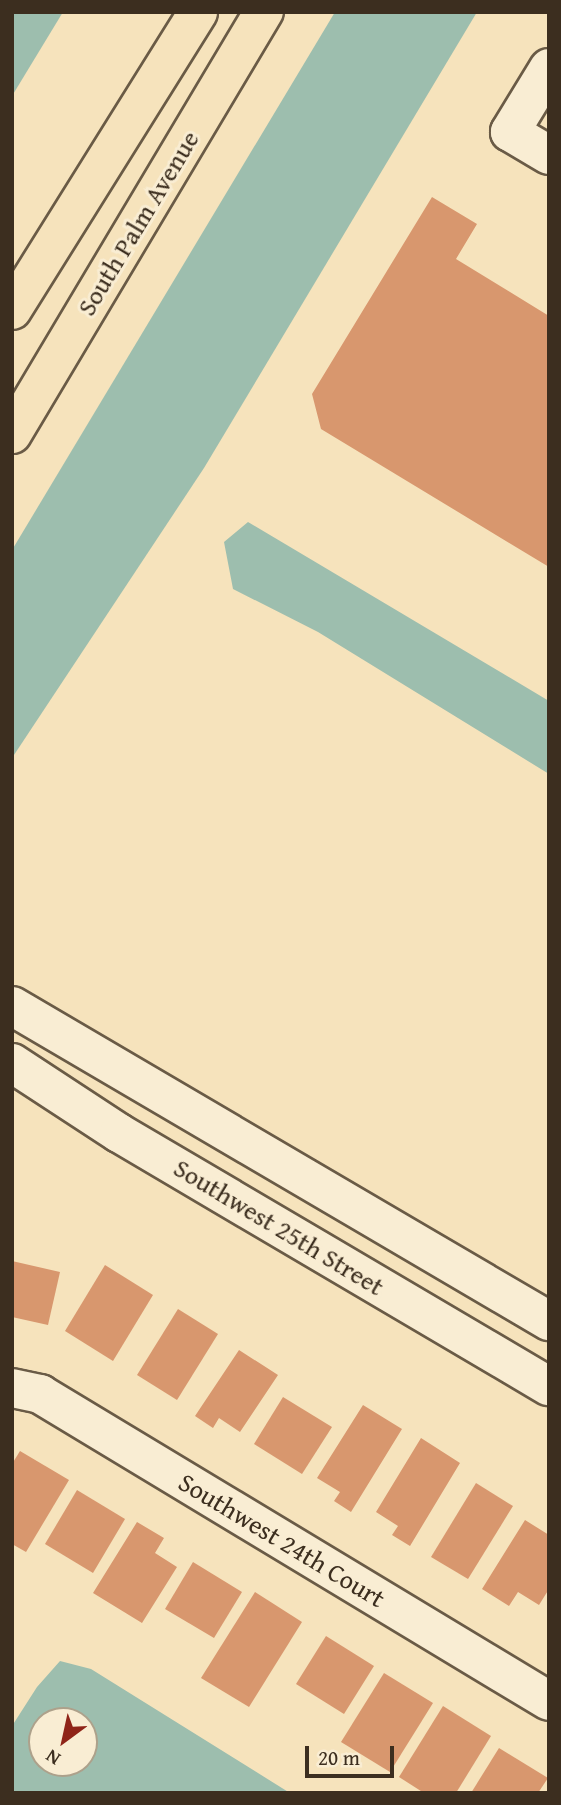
<!DOCTYPE html>
<style>
body{margin:0}
#map{position:relative;width:561px;height:1805px;overflow:hidden;background:#f6e3bc;font-family:"Gentium Book Plus",serif}
div>[style]{position:absolute}
.water>*{inset:0;background:#9dbeae}
.building>*{inset:0;background:#d8976e}
.roads{filter:drop-shadow(2px 0 #6a5b46) drop-shadow(-2px 0 #6a5b46) drop-shadow(0 2px #6a5b46) drop-shadow(0 -2px #6a5b46)}
.minor>*{height:38px;margin:-19px;padding:0 19px;transform-origin:19px;border-radius:19px;background:#f9edd3}
.major>*{height:38px;margin:-19px;padding:0 19px;transform-origin:19px;border-radius:19px;background:#f6e3bc}
span{translate:-50% -50%;white-space:nowrap;text-align:center;line-height:1.15;-webkit-text-stroke:6px #f9edd3;paint-order:stroke}
.street-label{font-size:26px;color:#3c2e1f}
.frame{position:absolute;inset:0;border:14px solid #3c2e1f;pointer-events:none}
.north{position:absolute;left:28px;top:1707px;width:70px;height:70px;box-sizing:border-box;background:#f9edd3;border:2px solid #ada18b;border-radius:50%;rotate:213deg;font-size:19px;font-weight:700;line-height:28px;text-align:center;color:#3c2e1f}
.north::after{content:'';display:block;margin:auto;width:24px;height:32px;background:#8f2418;clip-path:polygon(50% 0,100% 100%,50% 72%,0 100%)}
.scale{position:absolute;left:305px;top:1746px;width:89px;height:32px;box-sizing:border-box;border:4px solid #3c2e1f;border-top:0;padding-left:9px;font-size:21px;line-height:24px;white-space:nowrap;color:#3c2e1f;-webkit-text-stroke:5px #f9edd3;paint-order:stroke}
</style>
<div id="map">
<div class="water">
<i style="clip-path:polygon(12px 12px,63px 12px,12px 96px)"></i>
<i style="clip-path:polygon(335px 12px,477px 12px,204px 468px,12px 758px,12px 550px)"></i>
<i style="clip-path:polygon(248px 522px,549px 701px,549px 774px,318px 632px,233px 589px,224px 542px)"></i>
<i style="clip-path:polygon(evenodd,60px 1661px,91px 1669px,290px 1793px,12px 1793px,12px 1726px,37px 1687px,60px 1661px,42px 1721px,84px 1721px,84px 1763px,42px 1763px,42px 1721px)"></i>
</div>
<div class="building">
<i style="clip-path:polygon(432px 197px,477px 224px,456px 259px,549px 316px,549px 567px,321px 429px,312px 394px)"></i>
<i style="clip-path:polygon(12px 1261px,60px 1272px,48px 1325px,12px 1317px)"></i>
<i style="clip-path:polygon(105px 1265px,153px 1295px,113px 1361px,65px 1331px)"></i>
<i style="clip-path:polygon(178px 1309px,218px 1334px,177px 1400px,137px 1375px)"></i>
<i style="clip-path:polygon(239px 1350px,278px 1375px,240px 1432px,219px 1418px,213px 1428px,195px 1416px)"></i>
<i style="clip-path:polygon(283px 1397px,332px 1427px,302px 1474px,254px 1444px)"></i>
<i style="clip-path:polygon(363px 1405px,402px 1429px,351px 1512px,334px 1501px,340px 1492px,317px 1478px)"></i>
<i style="clip-path:polygon(421px 1438px,460px 1463px,410px 1546px,392px 1535px,398px 1526px,376px 1512px)"></i>
<i style="clip-path:polygon(20px 1451px,69px 1480px,26px 1552px,12px 1544px,12px 1464px)"></i>
<i style="clip-path:polygon(476px 1483px,513px 1506px,468px 1579px,431px 1557px)"></i>
<i style="clip-path:polygon(77px 1490px,125px 1519px,93px 1573px,45px 1544px)"></i>
<i style="clip-path:polygon(525px 1520px,549px 1535px,549px 1589px,539px 1605px,518px 1592px,509px 1606px,482px 1589px)"></i>
<i style="clip-path:polygon(137px 1522px,164px 1538px,155px 1553px,177px 1567px,142px 1623px,93px 1593px)"></i>
<i style="clip-path:polygon(193px 1562px,242px 1592px,214px 1638px,165px 1609px)"></i>
<i style="clip-path:polygon(255px 1592px,302px 1622px,249px 1707px,201px 1678px)"></i>
<i style="clip-path:polygon(326px 1636px,374px 1666px,344px 1714px,296px 1684px)"></i>
<i style="clip-path:polygon(384px 1673px,433px 1703px,390px 1772px,341px 1742px)"></i>
<i style="clip-path:polygon(443px 1706px,491px 1736px,456px 1793px,424px 1793px,399px 1777px)"></i>
<i style="clip-path:polygon(499px 1748px,548px 1778px,538px 1793px,471px 1793px)"></i>
</div>
<div class="roads">
<div class="minor">
<i style="left:549px;top:68px;width:75px;rotate:121.4deg"></i>
<i style="left:510px;top:132px;width:45px;rotate:30.5deg"></i>
<i style="left:12px;top:1006px;width:623px;rotate:30.4deg"></i>
<i style="left:12px;top:1063px;width:128px;rotate:33.2deg"></i>
<i style="left:119px;top:1133px;width:499px;rotate:30.5deg"></i>
<i style="left:12px;top:1388px;width:29px;rotate:12deg"></i>
<i style="left:40px;top:1394px;width:594px;rotate:31.1deg"></i>
</div>
<div class="major">
<i style="left:12px;top:310px;width:351px;rotate:-58deg"></i>
<i style="left:12px;top:434px;width:492px;rotate:-59.2deg"></i>
</div>
</div>
<div class="street-label">
<span style="left:138px;top:223px;rotate:-59deg">South Palm Avenue</span>
<span style="left:279px;top:1227px;rotate:31deg">Southwest 25th Street</span>
<span style="left:282px;top:1540px;rotate:31deg">Southwest 24th Court</span>
</div>
<div class="frame"></div>
<div class="north">N</div>
<div class="scale">20 m</div>
</div>
